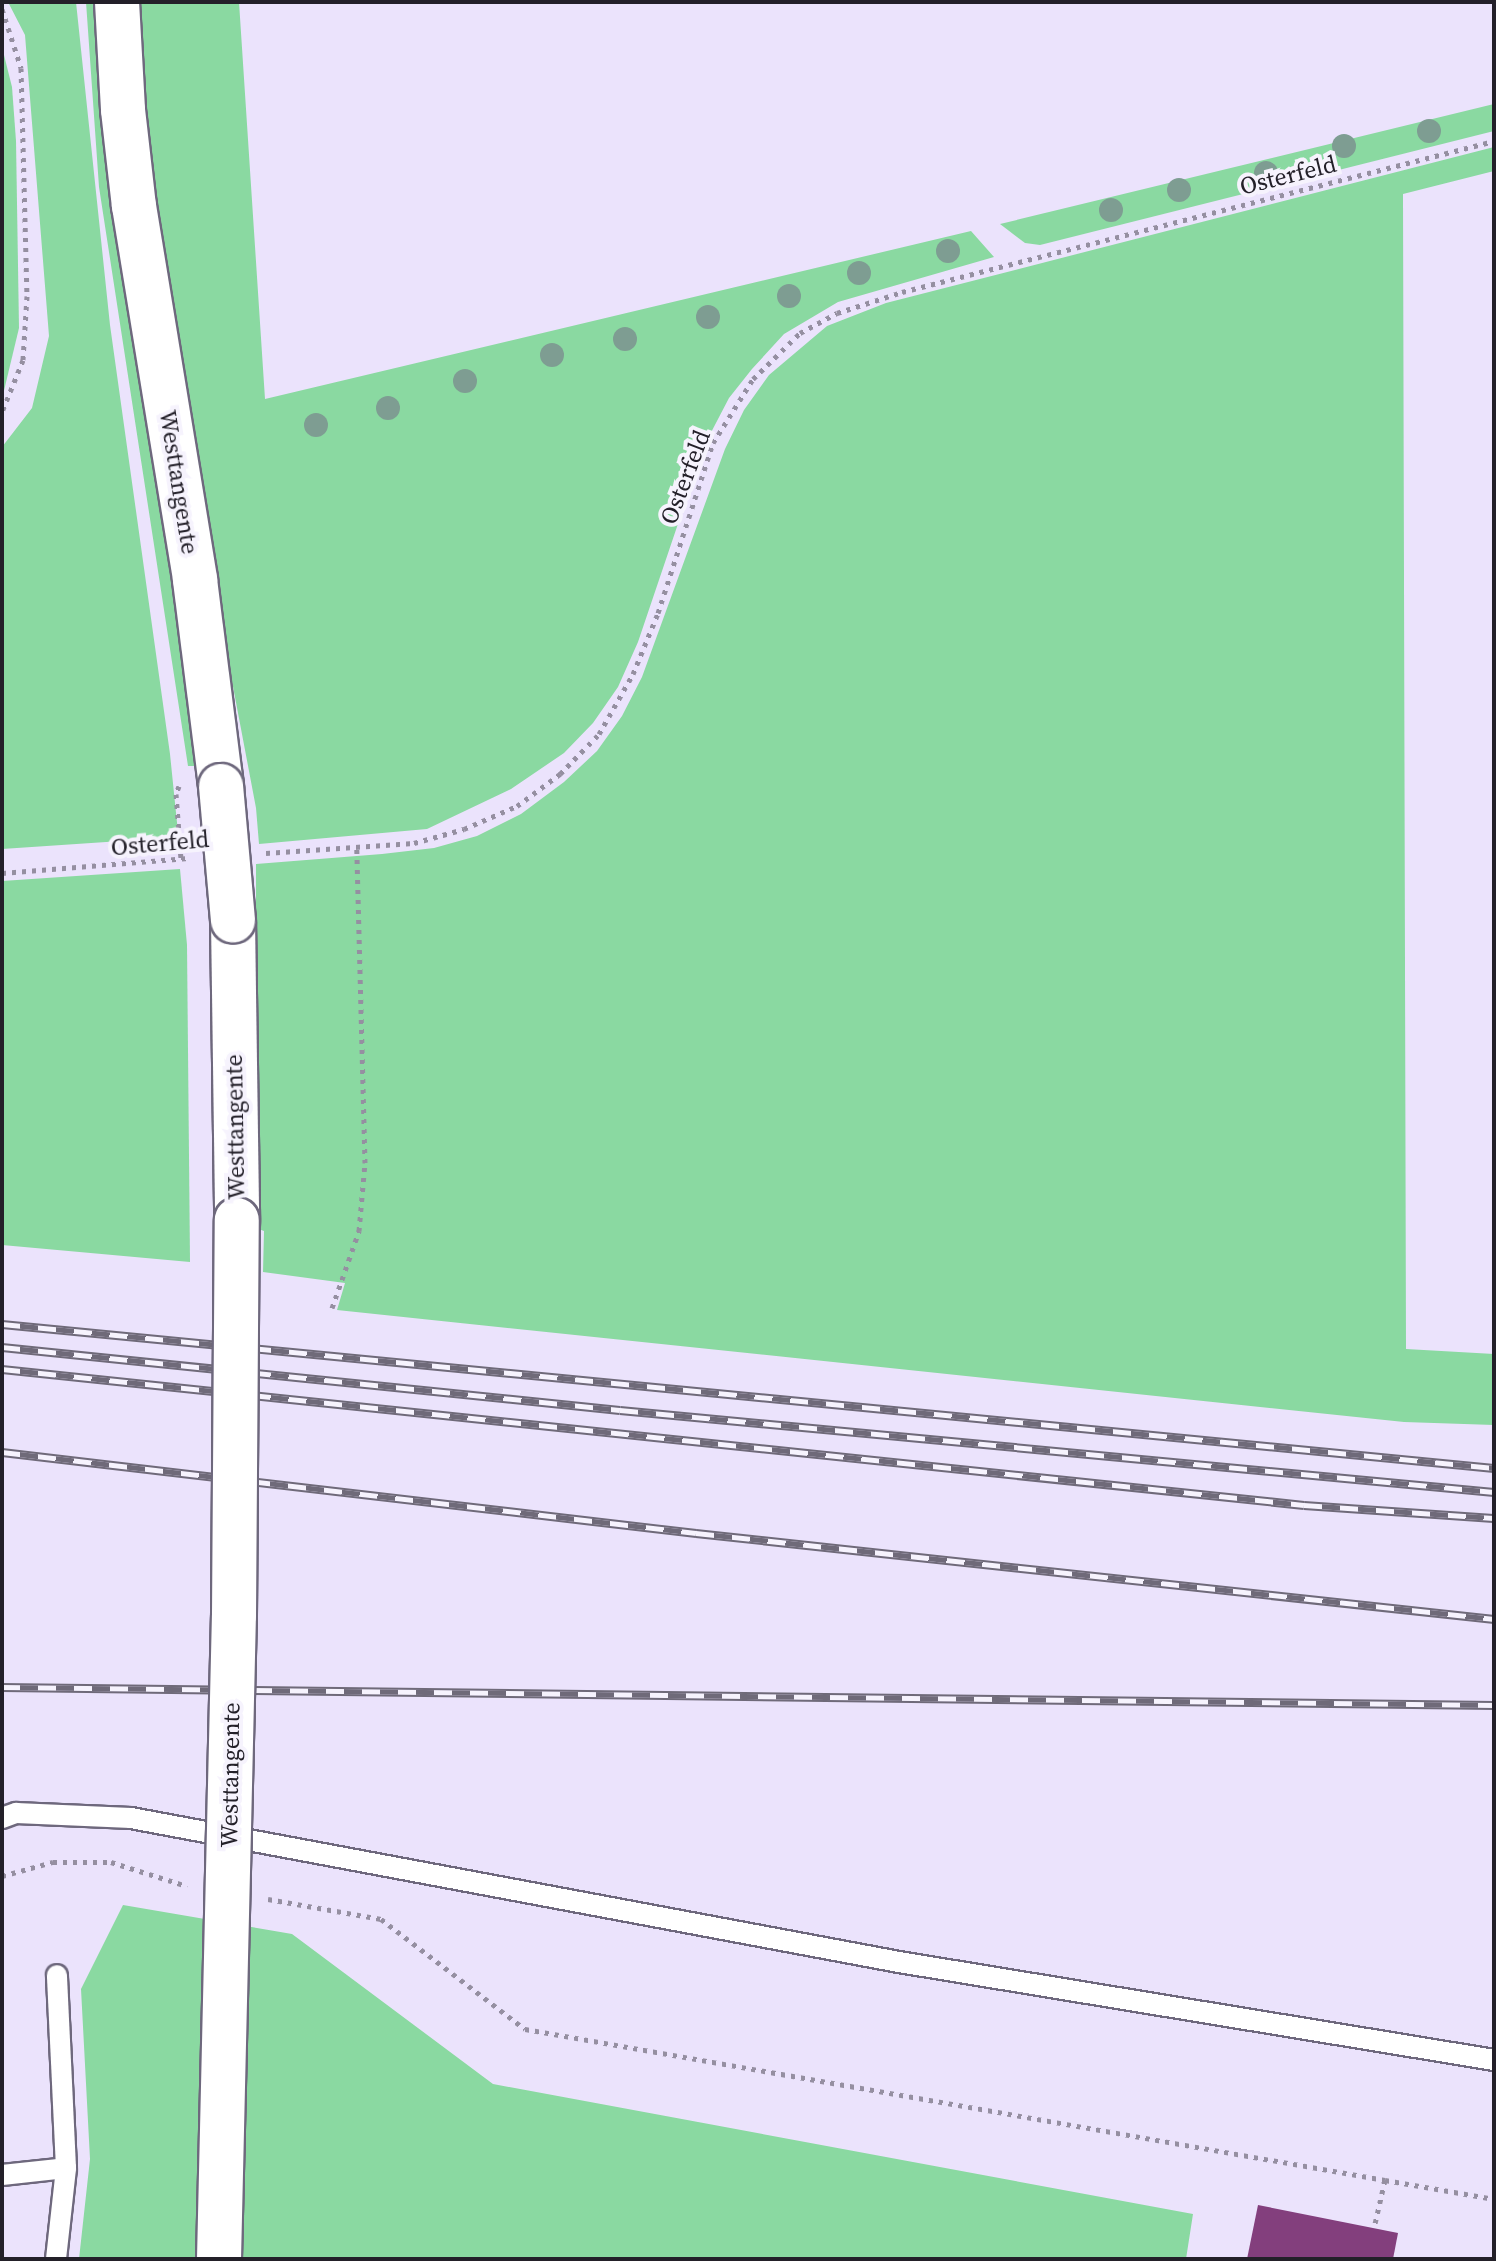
<!DOCTYPE html>
<style>
body{margin:0}
#map{position:relative;width:1496px;height:2261px;overflow:hidden;background:#ebe3fc;font-family:"Source Serif 4",serif}
div>[style]{position:absolute}
.green>*{inset:0;background:#8ad9a1}
.building>*{inset:0;background:#833f7d}
.path>*{height:5px;margin-top:-2.5px;transform-origin:0;background:repeating-linear-gradient(90deg,#958fa1 0 4px,transparent 0 10px)}
.roads{filter:drop-shadow(2px 0 #6e687d) drop-shadow(-2px 0 #6e687d) drop-shadow(0 2px #6e687d) drop-shadow(0 -2px #6e687d)}
.service>*{height:20px;margin:-10px;padding:0 10px;transform-origin:10px;border-radius:10px;background:#fff}
.secondary>*{height:44px;margin:-22px;padding:0 22px;transform-origin:22px;border-radius:22px;background:#fff}
.rail>*{height:9px;margin-top:-4.5px;transform-origin:0;background:repeating-linear-gradient(90deg,#f6f3fd 0 18px,#6f6a79 0 36px);box-sizing:border-box;border-block:2px solid #6f6a79}
.bridges{filter:drop-shadow(2px 0 #6e687d) drop-shadow(-2px 0 #6e687d) drop-shadow(0 2px #6e687d) drop-shadow(0 -2px #6e687d)}
.secondary-bridge>*{height:44px;margin:-22px;padding:0 22px;transform-origin:22px;border-radius:22px;background:#fff}
.trees>*{width:24px;height:24px;margin:-12px;border-radius:50%;background:#7e9d92}
span{translate:-50% -50%;white-space:nowrap;text-align:center;line-height:1.15;-webkit-text-stroke:8px #f6f3fd;paint-order:stroke}
.street-label{font-size:24px;color:#232029}
.frame{position:absolute;inset:0;border:4px solid #232029;pointer-events:none}
</style>
<div id="map">
<div class="green">
<i style="clip-path:polygon(8px 2px,76px 2px,110px 325px,170px 754px,179px 842px,121px 841px,2px 849px,2px 447px,32px 408px,49px 336px,25px 35px)"></i>
<i style="clip-path:polygon(86px 2px,97px 2px,104px 116px,122px 277px,178px 618px,195px 766px,188px 766px,99px 187px)"></i>
<i style="clip-path:polygon(137px 2px,239px 2px,265px 399px,971px 231px,994px 257px,838px 302px,784px 334px,752px 369px,729px 398px,705px 444px,638px 642px,618px 687px,593px 723px,564px 753px,511px 789px,427px 829px,259px 844px,256px 808px,220px 618px,155px 214px,140px 70px)"></i>
<i style="clip-path:polygon(2px 47px,12px 87px,16px 141px,19px 328px,2px 399px)"></i>
<i style="clip-path:polygon(1494px 104px,1494px 131px,1040px 245px,1025px 243px,1000px 224px)"></i>
<i style="clip-path:polygon(1494px 147px,1494px 171px,1403px 194px,1406px 1349px,1494px 1354px,1494px 1425px,1404px 1422px,337px 1310px,345px 1283px,263px 1272px,264px 1231px,256px 1228px,256px 864px,382px 854px,434px 848px,477px 836px,521px 814px,564px 782px,597px 751px,622px 716px,642px 677px,725px 449px,744px 410px,769px 375px,827px 326px,886px 303px)"></i>
<i style="clip-path:polygon(180px 869px,187px 945px,190px 1262px,2px 1245px,2px 881px)"></i>
<i style="clip-path:polygon(123px 1905px,292px 1934px,493px 2084px,1193px 2214px,1186px 2259px,79px 2259px,90px 2159px,81px 1989px)"></i>
</div>
<div class="building">
<i style="clip-path:polygon(1258px 2205px,1398px 2233px,1393px 2259px,1247px 2259px)"></i>
</div>
<div class="path">
<i style="left:2px;top:9px;width:62px;rotate:72.1deg"></i>
<i style="left:21px;top:68px;width:228px;rotate:88.5deg"></i>
<i style="left:27px;top:296px;width:64px;rotate:93.6deg"></i>
<i style="left:23px;top:360px;width:56px;rotate:112deg"></i>
<i style="left:179px;top:786px;width:9px;rotate:111deg"></i>
<i style="left:176px;top:794px;width:65px;rotate:85.6deg"></i>
<i style="left:266px;top:853px;width:148px;rotate:-3.9deg"></i>
<i style="left:414px;top:843px;width:52px;rotate:-15.6deg"></i>
<i style="left:464px;top:829px;width:58px;rotate:-23.5deg"></i>
<i style="left:517px;top:806px;width:54px;rotate:-36.7deg"></i>
<i style="left:560px;top:774px;width:56px;rotate:-45.7deg"></i>
<i style="left:599px;top:734px;width:69px;rotate:-60.5deg"></i>
<i style="left:633px;top:674px;width:66px;rotate:-67.7deg"></i>
<i style="left:658px;top:613px;width:179px;rotate:-72.1deg"></i>
<i style="left:713px;top:443px;width:75px;rotate:-58deg"></i>
<i style="left:753px;top:379px;width:66px;rotate:-44.4deg"></i>
<i style="left:800px;top:333px;width:42px;rotate:-28.4deg"></i>
<i style="left:837px;top:313px;width:68px;rotate:-17.9deg"></i>
<i style="left:902px;top:292px;width:611px;rotate:-14.31deg"></i>
<i style="left:2px;top:873px;width:187px;rotate:-4.6deg"></i>
<i style="left:332px;top:1308px;width:82px;rotate:-70.7deg"></i>
<i style="left:359px;top:1231px;width:68px;rotate:-85deg"></i>
<i style="left:365px;top:1163px;width:316px;rotate:-91.5deg"></i>
<i style="left:2px;top:1876px;width:53px;rotate:-15.4deg"></i>
<i style="left:53px;top:1862px;width:58px"></i>
<i style="left:111px;top:1862px;width:80px;rotate:17.5deg"></i>
<i style="left:268px;top:1899px;width:115px;rotate:10deg"></i>
<i style="left:381px;top:1919px;width:181px;rotate:37.4deg"></i>
<i style="left:525px;top:2029px;width:873px;rotate:9.96deg"></i>
<i style="left:1385px;top:2180px;width:49px;rotate:102.9deg"></i>
<i style="left:1385px;top:2180px;width:111px;rotate:9.9deg"></i>
</div>
<div class="roads">
<div class="service">
<i style="left:2px;top:1818px;width:15px;rotate:-20deg"></i>
<i style="left:16px;top:1813px;width:115px;rotate:2.5deg"></i>
<i style="left:131px;top:1818px;width:781px;rotate:10.62deg"></i>
<i style="left:899px;top:1962px;width:603px;rotate:9.35deg"></i>
<i style="left:2px;top:2175px;width:64px;rotate:-6.2deg"></i>
<i style="left:56px;top:2259px;width:92px;rotate:-83.7deg"></i>
<i style="left:66px;top:2168px;width:193px;rotate:-92.7deg"></i>
</div>
<div class="secondary">
<i style="left:117px;top:2px;width:108px;rotate:86.8deg"></i>
<i style="left:123px;top:110px;width:97px;rotate:83.5deg"></i>
<i style="left:134px;top:206px;width:379px;rotate:80.7deg"></i>
<i style="left:195px;top:580px;width:208px;rotate:82.8deg"></i>
<i style="left:233px;top:920px;width:300px;rotate:89.2deg"></i>
</div>
</div>
<div class="rail">
<i style="left:2px;top:1324px;width:1499px;rotate:5.51deg"></i>
<i style="left:2px;top:1347px;width:621px;rotate:5.82deg"></i>
<i style="left:620px;top:1410px;width:878px;rotate:5.36deg"></i>
<i style="left:2px;top:1369px;width:1309px;rotate:5.96deg"></i>
<i style="left:1304px;top:1505px;width:190px;rotate:3.9deg"></i>
<i style="left:2px;top:1452px;width:699px;rotate:6.66deg"></i>
<i style="left:696px;top:1533px;width:803px;rotate:6.15deg"></i>
<i style="left:2px;top:1687px;width:1492px;rotate:0.69deg"></i>
</div>
<div class="bridges">
<div class="secondary-bridge">
<i style="left:221px;top:786px;width:135px;rotate:84.9deg"></i>
<i style="left:219px;top:2259px;width:644px;rotate:-88.67deg"></i>
<i style="left:234px;top:1615px;width:395px;rotate:-89.6deg"></i>
</div>
</div>
<div class="trees">
<i style="left:1429px;top:131px"></i>
<i style="left:1344px;top:146px"></i>
<i style="left:1266px;top:173px"></i>
<i style="left:1179px;top:190px"></i>
<i style="left:1111px;top:210px"></i>
<i style="left:948px;top:251px"></i>
<i style="left:859px;top:273px"></i>
<i style="left:789px;top:296px"></i>
<i style="left:708px;top:317px"></i>
<i style="left:625px;top:339px"></i>
<i style="left:552px;top:355px"></i>
<i style="left:465px;top:381px"></i>
<i style="left:388px;top:408px"></i>
<i style="left:316px;top:425px"></i>
</div>
<div class="street-label">
<span style="left:1288px;top:175px;rotate:-14deg">Osterfeld</span>
<span style="left:685px;top:477px;rotate:-69deg">Osterfeld</span>
<span style="left:179px;top:482px;rotate:81deg">Westtangente</span>
<span style="left:160px;top:843px;rotate:-5deg">Osterfeld</span>
<span style="left:235px;top:1127px;rotate:-91deg">Westtangente</span>
<span style="left:230px;top:1775px;rotate:-89deg">Westtangente</span>
</div>
<div class="frame"></div>
</div>
